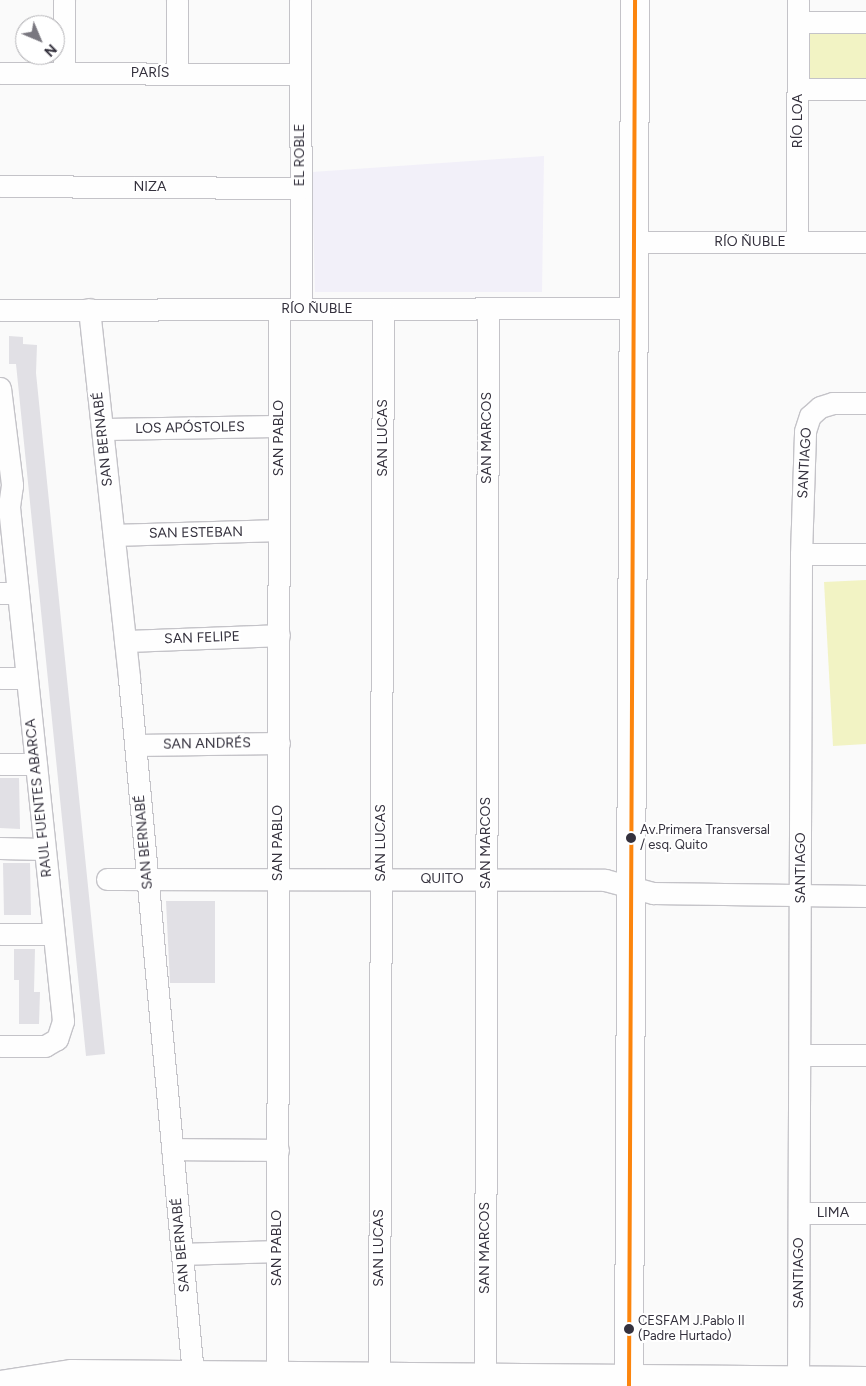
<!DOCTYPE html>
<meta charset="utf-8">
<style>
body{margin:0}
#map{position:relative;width:866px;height:1386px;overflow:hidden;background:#fafafa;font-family:Figtree,sans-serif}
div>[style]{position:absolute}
.built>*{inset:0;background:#f2f0f9}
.green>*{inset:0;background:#f2f3c4}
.building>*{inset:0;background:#e1e0e5}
.roads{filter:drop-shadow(1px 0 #c4c3c8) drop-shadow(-1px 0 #c4c3c8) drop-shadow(0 1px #c4c3c8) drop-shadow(0 -1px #c4c3c8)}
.street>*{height:21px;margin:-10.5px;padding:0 10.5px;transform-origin:10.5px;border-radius:10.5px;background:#fefefe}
.secondary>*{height:28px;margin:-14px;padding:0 14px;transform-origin:14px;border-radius:14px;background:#fefefe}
.bus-1>*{height:4px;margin:-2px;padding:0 2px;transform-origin:2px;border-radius:2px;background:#fc850d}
.dots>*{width:14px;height:14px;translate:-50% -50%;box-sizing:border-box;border:2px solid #fff;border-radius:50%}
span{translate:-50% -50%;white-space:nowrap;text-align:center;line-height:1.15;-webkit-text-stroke:4px #fff;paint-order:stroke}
.bus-label{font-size:13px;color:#34313d}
.left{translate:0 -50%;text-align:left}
.street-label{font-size:14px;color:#34313d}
.north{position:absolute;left:15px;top:15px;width:50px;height:50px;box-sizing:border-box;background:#fff;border:1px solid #aeadb1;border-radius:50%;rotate:135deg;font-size:14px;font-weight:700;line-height:20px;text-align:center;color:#34313d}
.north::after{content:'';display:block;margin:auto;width:18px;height:22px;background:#79777f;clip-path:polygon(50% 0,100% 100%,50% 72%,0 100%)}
</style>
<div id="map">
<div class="built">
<i style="clip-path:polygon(544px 156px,542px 292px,315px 292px,312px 172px)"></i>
</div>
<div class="green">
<i style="clip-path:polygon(810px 28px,866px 28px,866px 83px,809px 82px)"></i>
<i style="clip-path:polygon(866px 580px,866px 744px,833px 746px,824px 582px)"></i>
</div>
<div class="building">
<i style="clip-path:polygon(9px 336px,23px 337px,23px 344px,37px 345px,36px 373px,105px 1054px,86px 1056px,16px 364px,9px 364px)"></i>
<i style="clip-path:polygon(0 778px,19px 778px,20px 829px,0 828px)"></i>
<i style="clip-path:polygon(3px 863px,30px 863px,31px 915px,4px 915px)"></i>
<i style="clip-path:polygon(166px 901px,215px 901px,215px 983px,170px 983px)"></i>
<i style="clip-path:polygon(14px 949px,35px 949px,34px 992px,40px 992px,39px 1024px,19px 1024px,19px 980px,14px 980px)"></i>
</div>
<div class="roads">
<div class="street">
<i style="left:64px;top:0;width:73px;rotate:90deg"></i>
<i style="left:177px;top:0;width:73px;rotate:90deg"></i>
<i style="left:300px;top:0;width:309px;rotate:89.8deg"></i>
<i style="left:798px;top:22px;width:68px"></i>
<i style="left:0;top:73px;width:300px;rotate:0.2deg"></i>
<i style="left:798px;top:89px;width:68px"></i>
<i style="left:0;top:186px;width:301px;rotate:0.4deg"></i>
<i style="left:633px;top:242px;width:233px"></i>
<i style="left:797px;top:242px;width:242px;rotate:-89.8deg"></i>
<i style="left:89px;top:309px;width:371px;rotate:83.8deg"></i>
<i style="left:129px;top:678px;width:700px;rotate:84.75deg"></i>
<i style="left:0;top:310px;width:633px;rotate:-0.18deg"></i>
<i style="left:0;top:388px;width:98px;rotate:82.9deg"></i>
<i style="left:12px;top:485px;width:22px;rotate:98deg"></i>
<i style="left:9px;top:507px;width:517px;rotate:84deg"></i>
<i style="left:63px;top:1021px;width:19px;rotate:108deg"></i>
<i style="left:57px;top:1039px;width:14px;rotate:150deg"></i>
<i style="left:45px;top:1046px;width:45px;rotate:180deg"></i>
<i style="left:102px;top:429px;width:177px;rotate:-1deg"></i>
<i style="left:114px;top:535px;width:165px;rotate:-1.7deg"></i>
<i style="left:801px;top:554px;width:65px"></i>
<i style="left:0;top:593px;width:18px"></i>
<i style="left:125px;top:641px;width:154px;rotate:-2.2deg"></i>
<i style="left:0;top:678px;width:27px"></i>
<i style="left:135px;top:745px;width:144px;rotate:-0.8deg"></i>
<i style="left:0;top:764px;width:36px"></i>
<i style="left:0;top:848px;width:44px;rotate:1.3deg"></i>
<i style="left:107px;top:879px;width:498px;rotate:0.1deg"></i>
<i style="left:605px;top:880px;width:50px;rotate:15.2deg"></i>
<i style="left:653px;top:893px;width:213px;rotate:0.8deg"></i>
<i style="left:0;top:934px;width:53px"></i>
<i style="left:800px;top:1055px;width:66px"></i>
<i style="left:172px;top:1149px;width:106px;rotate:0.5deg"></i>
<i style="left:799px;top:1213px;width:67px"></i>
<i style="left:182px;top:1254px;width:95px;rotate:-1.8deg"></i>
<i style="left:277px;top:1376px;width:1067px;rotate:-89.89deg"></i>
<i style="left:379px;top:1377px;width:1068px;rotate:-89.79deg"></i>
<i style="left:485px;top:1378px;width:1069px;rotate:-89.84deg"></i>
<i style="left:798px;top:1381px;width:827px;rotate:-89.79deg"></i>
<i style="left:801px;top:554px;width:123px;rotate:-88.1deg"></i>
<i style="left:805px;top:431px;width:16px;rotate:-72deg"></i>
<i style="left:810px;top:416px;width:13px;rotate:-42deg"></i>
<i style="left:820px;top:407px;width:14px;rotate:-17deg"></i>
<i style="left:833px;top:403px;width:33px"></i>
</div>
<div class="secondary">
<i style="left:0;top:1385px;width:73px;rotate:-8.7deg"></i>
<i style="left:72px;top:1374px;width:794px;rotate:0.51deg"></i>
<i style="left:629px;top:1386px;width:1386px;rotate:-89.75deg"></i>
</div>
</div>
<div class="bus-1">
<i style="left:629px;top:1386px;width:1386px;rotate:-89.75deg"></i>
</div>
<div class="dots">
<i style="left:631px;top:838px;background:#34313d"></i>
<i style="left:629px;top:1329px;background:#34313d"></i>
</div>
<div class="bus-label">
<span class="left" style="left:640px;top:838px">Av.Primera Transversal<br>/ esq. Quito</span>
<span class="left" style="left:638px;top:1329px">CESFAM J.Pablo II<br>(Padre Hurtado)</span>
</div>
<div class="street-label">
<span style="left:150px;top:73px">PARÍS</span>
<span style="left:798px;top:121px;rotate:-90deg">RÍO LOA</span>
<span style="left:300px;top:155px;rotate:-90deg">EL ROBLE</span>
<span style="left:150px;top:187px">NIZA</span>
<span style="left:750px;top:242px">RÍO ÑUBLE</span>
<span style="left:317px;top:309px">RÍO ÑUBLE</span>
<span style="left:190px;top:428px;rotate:-1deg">LOS APÓSTOLES</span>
<span style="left:279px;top:438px;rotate:-90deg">SAN PABLO</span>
<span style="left:383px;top:438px;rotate:-90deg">SAN LUCAS</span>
<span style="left:487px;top:438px;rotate:-90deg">SAN MARCOS</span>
<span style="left:103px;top:439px;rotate:-96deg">SAN BERNABÉ</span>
<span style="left:805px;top:463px;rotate:-87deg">SANTIAGO</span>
<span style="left:196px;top:533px;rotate:-1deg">SAN ESTEBAN</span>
<span style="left:202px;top:638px;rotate:-2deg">SAN FELIPE</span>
<span style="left:207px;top:744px;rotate:-1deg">SAN ANDRÉS</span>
<span style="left:39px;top:798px;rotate:-96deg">RAUL FUENTES ABARCA</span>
<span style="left:144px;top:842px;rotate:-95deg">SAN BERNABÉ</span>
<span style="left:278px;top:843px;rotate:-90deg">SAN PABLO</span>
<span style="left:381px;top:843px;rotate:-90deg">SAN LUCAS</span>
<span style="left:486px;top:843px;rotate:-90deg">SAN MARCOS</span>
<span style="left:801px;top:868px;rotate:-90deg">SANTIAGO</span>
<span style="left:442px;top:879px">QUITO</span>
<span style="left:833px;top:1213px">LIMA</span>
<span style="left:181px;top:1245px;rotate:-95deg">SAN BERNABÉ</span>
<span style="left:277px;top:1248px;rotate:-90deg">SAN PABLO</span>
<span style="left:379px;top:1248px;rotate:-90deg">SAN LUCAS</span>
<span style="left:485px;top:1248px;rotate:-90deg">SAN MARCOS</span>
<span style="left:799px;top:1273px;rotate:-90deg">SANTIAGO</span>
</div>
<div class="north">N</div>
</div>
